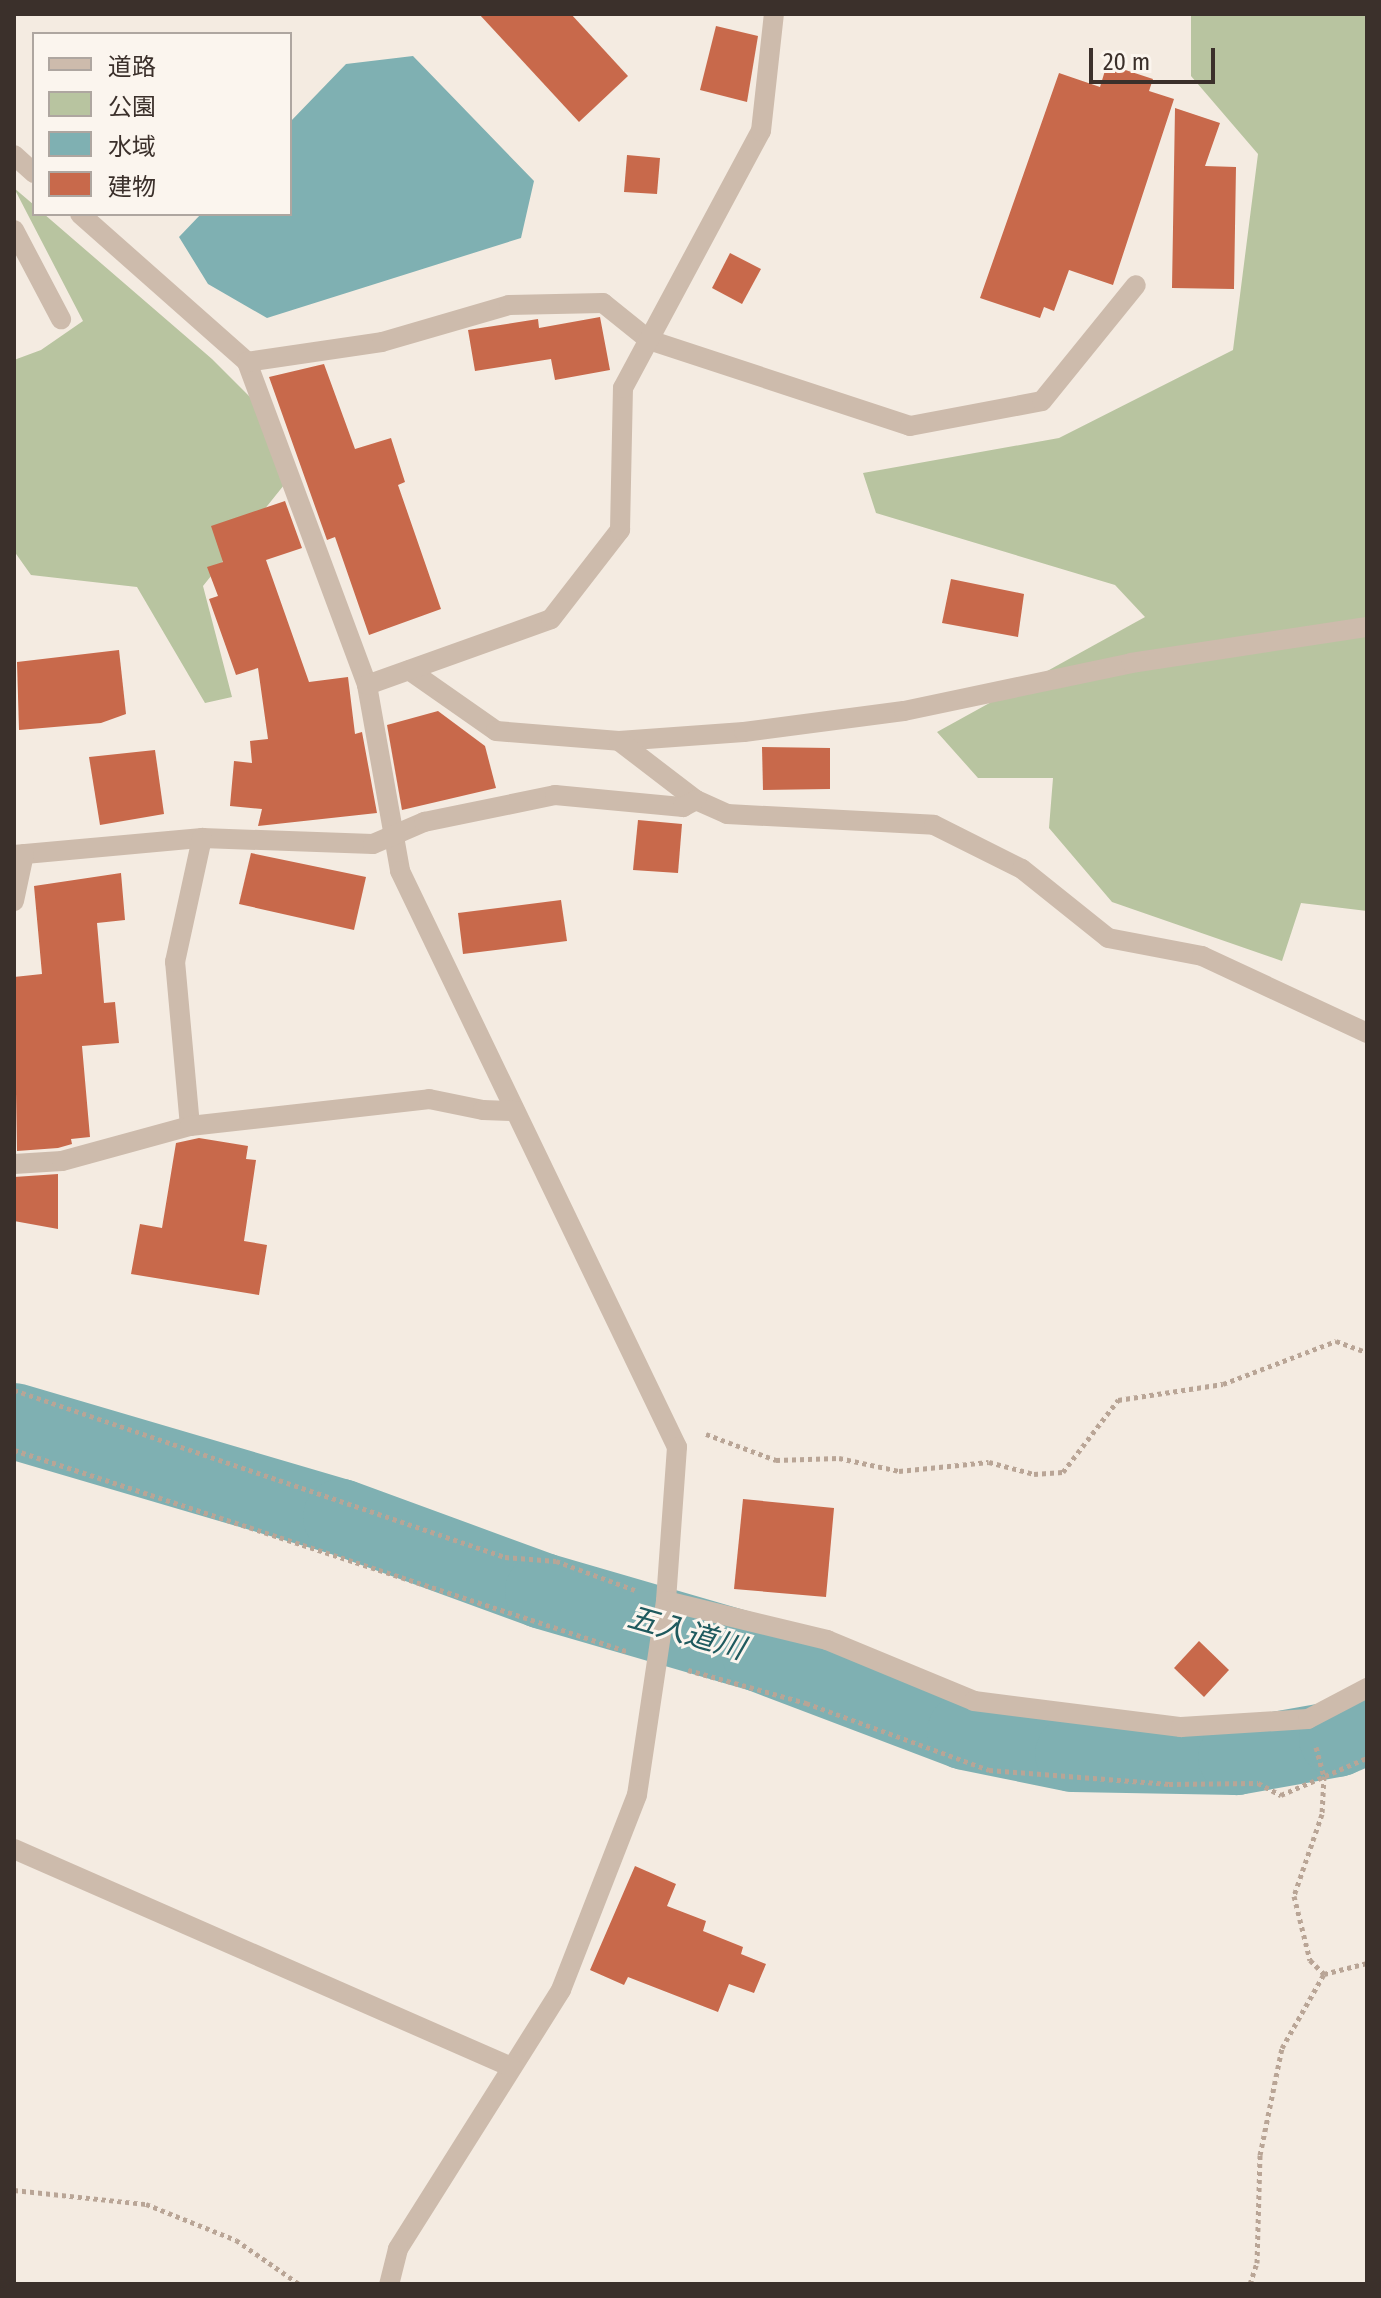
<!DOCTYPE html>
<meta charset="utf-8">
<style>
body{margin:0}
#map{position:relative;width:1381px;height:2298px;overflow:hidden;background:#f4ebe1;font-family:"Fira Sans Condensed","Noto Sans JP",sans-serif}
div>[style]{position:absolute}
.green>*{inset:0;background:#b8c4a0}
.water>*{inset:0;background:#7fb0b2}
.river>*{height:76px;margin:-38px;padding:0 38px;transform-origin:38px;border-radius:38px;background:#7fb0b2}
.building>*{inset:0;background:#c8694b}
.path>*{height:5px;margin-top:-2.5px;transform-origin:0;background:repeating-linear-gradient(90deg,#b9a596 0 4px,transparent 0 8px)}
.street>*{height:20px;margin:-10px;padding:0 10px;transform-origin:10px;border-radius:10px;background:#cdbbac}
span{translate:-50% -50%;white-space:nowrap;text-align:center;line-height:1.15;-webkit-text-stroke:6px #fbf5ee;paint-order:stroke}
.water-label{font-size:30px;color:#1f5a5e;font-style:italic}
.frame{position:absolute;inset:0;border:16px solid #3b302b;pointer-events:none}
.legend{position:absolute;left:32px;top:32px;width:260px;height:184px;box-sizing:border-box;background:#fbf5ee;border:2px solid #aea6a0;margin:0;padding:10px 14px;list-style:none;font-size:24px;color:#3b302b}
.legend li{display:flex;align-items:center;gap:16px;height:40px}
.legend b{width:40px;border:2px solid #aea6a0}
.scale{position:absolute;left:1089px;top:48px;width:126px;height:36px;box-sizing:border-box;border:4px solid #3b302b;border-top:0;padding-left:10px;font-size:24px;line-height:28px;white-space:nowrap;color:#3b302b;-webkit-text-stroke:6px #fbf5ee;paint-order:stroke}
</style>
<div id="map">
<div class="green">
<i style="clip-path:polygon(1191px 14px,1367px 14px,1367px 911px,1301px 903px,1282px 961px,1112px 902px,1049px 828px,1053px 778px,978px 778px,937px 732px,1145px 617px,1115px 585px,876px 513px,863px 473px,1059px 438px,1233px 350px,1258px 154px,1191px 76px)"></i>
<i style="clip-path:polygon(14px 188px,34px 205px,34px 214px,44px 214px,212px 359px,263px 410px,288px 480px,203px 586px,232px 697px,205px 703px,137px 587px,31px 575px,14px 551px,14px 360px,41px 350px,83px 321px)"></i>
</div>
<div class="water">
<i style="clip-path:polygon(413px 56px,534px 181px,521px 238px,267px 318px,208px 284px,179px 237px,201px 214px,290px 214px,290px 122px,346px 64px)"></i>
</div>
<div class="river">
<i style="left:14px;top:1421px;width:341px;rotate:16.4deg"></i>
<i style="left:341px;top:1517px;width:215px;rotate:20.1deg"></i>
<i style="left:543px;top:1591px;width:226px;rotate:16.2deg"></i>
<i style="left:760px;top:1654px;width:219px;rotate:20.8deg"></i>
<i style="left:965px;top:1732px;width:110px;rotate:11.5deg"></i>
<i style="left:1073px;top:1754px;width:163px;rotate:1.1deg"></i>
<i style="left:1236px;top:1757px;width:103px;rotate:-10.1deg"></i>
<i style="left:1337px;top:1739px;width:33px;rotate:-23deg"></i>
</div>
<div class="building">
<i style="clip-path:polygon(479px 14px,571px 14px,628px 76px,579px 122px)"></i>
<i style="clip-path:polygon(716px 26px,758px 36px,747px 102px,700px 90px)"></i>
<i style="clip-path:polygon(1107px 64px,1153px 79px,1149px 91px,1174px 99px,1113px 285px,1069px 270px,1054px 311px,1044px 307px,1040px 318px,980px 298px,1059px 73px,1100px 87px)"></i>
<i style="clip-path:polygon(1175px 108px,1220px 123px,1205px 166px,1236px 167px,1234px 289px,1172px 288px)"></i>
<i style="clip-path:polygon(627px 155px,660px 158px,657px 194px,624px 192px)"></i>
<i style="clip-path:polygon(730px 253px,761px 269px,742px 304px,712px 288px)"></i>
<i style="clip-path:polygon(600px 317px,610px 370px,555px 380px,551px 359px,475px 371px,468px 330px,538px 319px,539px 328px)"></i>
<i style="clip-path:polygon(324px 364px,355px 449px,391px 438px,405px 482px,398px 485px,441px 609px,369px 635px,335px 537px,327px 540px,269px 377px)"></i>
<i style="clip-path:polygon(285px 501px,302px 548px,266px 560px,309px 682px,348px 677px,355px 734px,362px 732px,377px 813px,258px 826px,262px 809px,230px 806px,234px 761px,252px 763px,250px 741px,268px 739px,258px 668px,236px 675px,209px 599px,218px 596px,207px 567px,223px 562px,211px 526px)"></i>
<i style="clip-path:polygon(951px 579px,1024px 594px,1018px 637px,942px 623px)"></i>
<i style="clip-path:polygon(119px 650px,126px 714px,101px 723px,19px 730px,17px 662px)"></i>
<i style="clip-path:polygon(438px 711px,485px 746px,496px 788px,402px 810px,387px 725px)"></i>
<i style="clip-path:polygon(762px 747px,830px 748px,830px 789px,763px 790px)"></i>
<i style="clip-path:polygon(155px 750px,164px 814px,100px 825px,89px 757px)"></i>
<i style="clip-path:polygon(638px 820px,682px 824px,678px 873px,633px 870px)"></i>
<i style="clip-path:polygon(251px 853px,366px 877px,354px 930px,239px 904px)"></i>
<i style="clip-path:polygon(121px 873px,125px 920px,97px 923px,104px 1003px,115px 1002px,119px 1043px,82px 1046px,90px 1137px,71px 1139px,72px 1144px,58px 1148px,17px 1151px,14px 977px,42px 974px,34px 886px)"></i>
<i style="clip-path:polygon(561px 900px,567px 941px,463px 954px,458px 913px)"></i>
<i style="clip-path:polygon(199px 1138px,248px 1146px,246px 1159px,256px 1160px,244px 1241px,267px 1245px,259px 1295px,131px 1274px,140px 1224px,162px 1228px,176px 1143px)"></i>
<i style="clip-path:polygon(58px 1174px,58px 1229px,14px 1221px,14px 1177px)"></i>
<i style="clip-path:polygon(743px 1499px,834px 1508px,826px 1597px,734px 1589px)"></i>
<i style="clip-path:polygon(1199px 1641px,1229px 1670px,1204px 1697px,1174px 1668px)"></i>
<i style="clip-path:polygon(635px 1866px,676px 1884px,667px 1906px,706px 1921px,703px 1931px,743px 1947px,741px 1954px,766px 1964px,754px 1993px,729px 1984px,718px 2012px,628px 1977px,624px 1985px,590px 1970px)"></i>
</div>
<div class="path">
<i style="left:14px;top:1390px;width:519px;rotate:18.78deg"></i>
<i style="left:505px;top:1557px;width:51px;rotate:4.5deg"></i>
<i style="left:556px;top:1561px;width:84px;rotate:20.2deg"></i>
<i style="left:706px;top:1434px;width:75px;rotate:20.4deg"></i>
<i style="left:776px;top:1460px;width:63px;rotate:-1.8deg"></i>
<i style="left:839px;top:1458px;width:61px;rotate:12.2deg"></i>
<i style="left:899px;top:1471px;width:90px;rotate:-5.7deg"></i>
<i style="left:989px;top:1462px;width:47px;rotate:14.9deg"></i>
<i style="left:1034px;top:1474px;width:29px;rotate:-4deg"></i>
<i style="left:1063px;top:1472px;width:91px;rotate:-52.6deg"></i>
<i style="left:1118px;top:1400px;width:106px;rotate:-8.7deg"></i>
<i style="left:1223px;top:1384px;width:121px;rotate:-20.8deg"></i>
<i style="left:1336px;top:1341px;width:33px;rotate:20deg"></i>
<i style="left:14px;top:1450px;width:647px;rotate:18.18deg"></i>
<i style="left:688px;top:1670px;width:123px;rotate:15.6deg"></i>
<i style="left:806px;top:1703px;width:195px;rotate:20.1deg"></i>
<i style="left:989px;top:1770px;width:181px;rotate:4.4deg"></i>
<i style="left:1169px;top:1784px;width:89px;rotate:-0.6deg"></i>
<i style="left:1258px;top:1783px;width:26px;rotate:28deg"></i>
<i style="left:1281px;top:1795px;width:94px;rotate:-23.3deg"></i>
<i style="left:1316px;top:1747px;width:30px;rotate:75deg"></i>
<i style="left:1324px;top:1776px;width:38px;rotate:93deg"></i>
<i style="left:1322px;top:1814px;width:87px;rotate:108.9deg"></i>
<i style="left:1294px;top:1896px;width:66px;rotate:76deg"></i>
<i style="left:1310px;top:1960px;width:20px;rotate:45deg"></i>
<i style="left:14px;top:2190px;width:133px;rotate:6.1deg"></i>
<i style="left:146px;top:2204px;width:97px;rotate:21.8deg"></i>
<i style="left:236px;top:2240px;width:77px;rotate:34.9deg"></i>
<i style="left:1250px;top:2284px;width:22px;rotate:-72deg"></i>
<i style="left:1257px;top:2263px;width:108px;rotate:-88.4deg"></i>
<i style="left:1260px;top:2155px;width:109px;rotate:-78.4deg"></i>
<i style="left:1282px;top:2048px;width:85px;rotate:-60.4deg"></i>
<i style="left:1324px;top:1974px;width:44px;rotate:-14.3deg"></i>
</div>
<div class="street">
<i style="left:14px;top:155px;width:27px;rotate:42deg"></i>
<i style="left:80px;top:214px;width:223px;rotate:41.5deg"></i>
<i style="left:247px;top:362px;width:345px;rotate:69.6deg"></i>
<i style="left:367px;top:685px;width:189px;rotate:79.9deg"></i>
<i style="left:400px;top:871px;width:639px;rotate:64.32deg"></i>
<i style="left:677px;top:1447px;width:154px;rotate:94.1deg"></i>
<i style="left:666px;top:1601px;width:196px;rotate:98.5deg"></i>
<i style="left:637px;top:1795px;width:209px;rotate:111.3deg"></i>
<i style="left:561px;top:1990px;width:306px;rotate:122.2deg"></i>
<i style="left:398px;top:2249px;width:36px;rotate:104deg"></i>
<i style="left:14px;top:230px;width:101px;rotate:62.2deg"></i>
<i style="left:247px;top:362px;width:136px;rotate:-8.4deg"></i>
<i style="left:382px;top:342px;width:132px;rotate:-16.2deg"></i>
<i style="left:509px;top:305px;width:94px;rotate:-1.2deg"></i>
<i style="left:603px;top:303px;width:59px;rotate:38.8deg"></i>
<i style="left:649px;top:340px;width:275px;rotate:18.2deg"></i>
<i style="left:910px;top:426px;width:134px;rotate:-10.7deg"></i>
<i style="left:1042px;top:401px;width:149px;rotate:-51deg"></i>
<i style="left:409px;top:670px;width:106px;rotate:35deg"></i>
<i style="left:496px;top:731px;width:123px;rotate:4.6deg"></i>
<i style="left:619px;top:741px;width:125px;rotate:-4.1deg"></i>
<i style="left:744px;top:732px;width:161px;rotate:-7.5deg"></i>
<i style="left:904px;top:711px;width:232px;rotate:-11.9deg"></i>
<i style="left:1131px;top:663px;width:239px;rotate:-8.7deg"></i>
<i style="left:367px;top:685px;width:195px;rotate:-19.7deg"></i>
<i style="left:551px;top:619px;width:113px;rotate:-52.2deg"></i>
<i style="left:620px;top:530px;width:142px;rotate:-88.8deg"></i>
<i style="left:623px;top:388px;width:292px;rotate:-61.8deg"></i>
<i style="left:761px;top:131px;width:118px;rotate:-83.7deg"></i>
<i style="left:619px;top:741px;width:97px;rotate:37.5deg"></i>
<i style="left:696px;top:800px;width:34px;rotate:24deg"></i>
<i style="left:727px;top:814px;width:207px;rotate:3deg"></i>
<i style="left:934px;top:825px;width:98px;rotate:26.6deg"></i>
<i style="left:1022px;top:869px;width:110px;rotate:38.7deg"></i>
<i style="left:1108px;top:938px;width:96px;rotate:10.8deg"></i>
<i style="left:1202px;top:956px;width:182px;rotate:25deg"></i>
<i style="left:14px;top:855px;width:189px;rotate:-5.2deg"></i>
<i style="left:202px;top:838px;width:171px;rotate:2deg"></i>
<i style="left:373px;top:844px;width:56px;rotate:-23.3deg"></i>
<i style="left:424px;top:822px;width:134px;rotate:-11.6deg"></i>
<i style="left:555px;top:795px;width:129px;rotate:5.4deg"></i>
<i style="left:683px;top:807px;width:15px;rotate:-28deg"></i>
<i style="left:14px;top:901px;width:48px;rotate:-78deg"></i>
<i style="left:190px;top:1126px;width:165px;rotate:-95.2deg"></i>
<i style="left:175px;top:962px;width:127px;rotate:-77.7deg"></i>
<i style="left:14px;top:1164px;width:48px;rotate:-3.6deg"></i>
<i style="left:62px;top:1161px;width:133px;rotate:-15.3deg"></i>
<i style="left:190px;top:1126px;width:241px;rotate:-6.4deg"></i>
<i style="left:429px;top:1099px;width:55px;rotate:11.5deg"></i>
<i style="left:483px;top:1110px;width:32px;rotate:2deg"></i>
<i style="left:666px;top:1601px;width:166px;rotate:13.6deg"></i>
<i style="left:827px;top:1640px;width:159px;rotate:22.5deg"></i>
<i style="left:974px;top:1701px;width:209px;rotate:7.2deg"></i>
<i style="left:1181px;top:1727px;width:127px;rotate:-3.6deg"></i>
<i style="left:1308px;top:1719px;width:67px;rotate:-27.7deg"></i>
<i style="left:14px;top:1849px;width:543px;rotate:23.68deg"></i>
</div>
<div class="water-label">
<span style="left:686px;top:1633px;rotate:16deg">五入道川</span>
</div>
<div class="frame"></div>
<ul class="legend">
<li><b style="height:10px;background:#cdbbac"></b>道路</li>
<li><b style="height:22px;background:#b8c4a0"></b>公園</li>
<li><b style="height:22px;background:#7fb0b2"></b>水域</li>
<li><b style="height:22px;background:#c8694b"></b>建物</li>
</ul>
<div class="scale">20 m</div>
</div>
